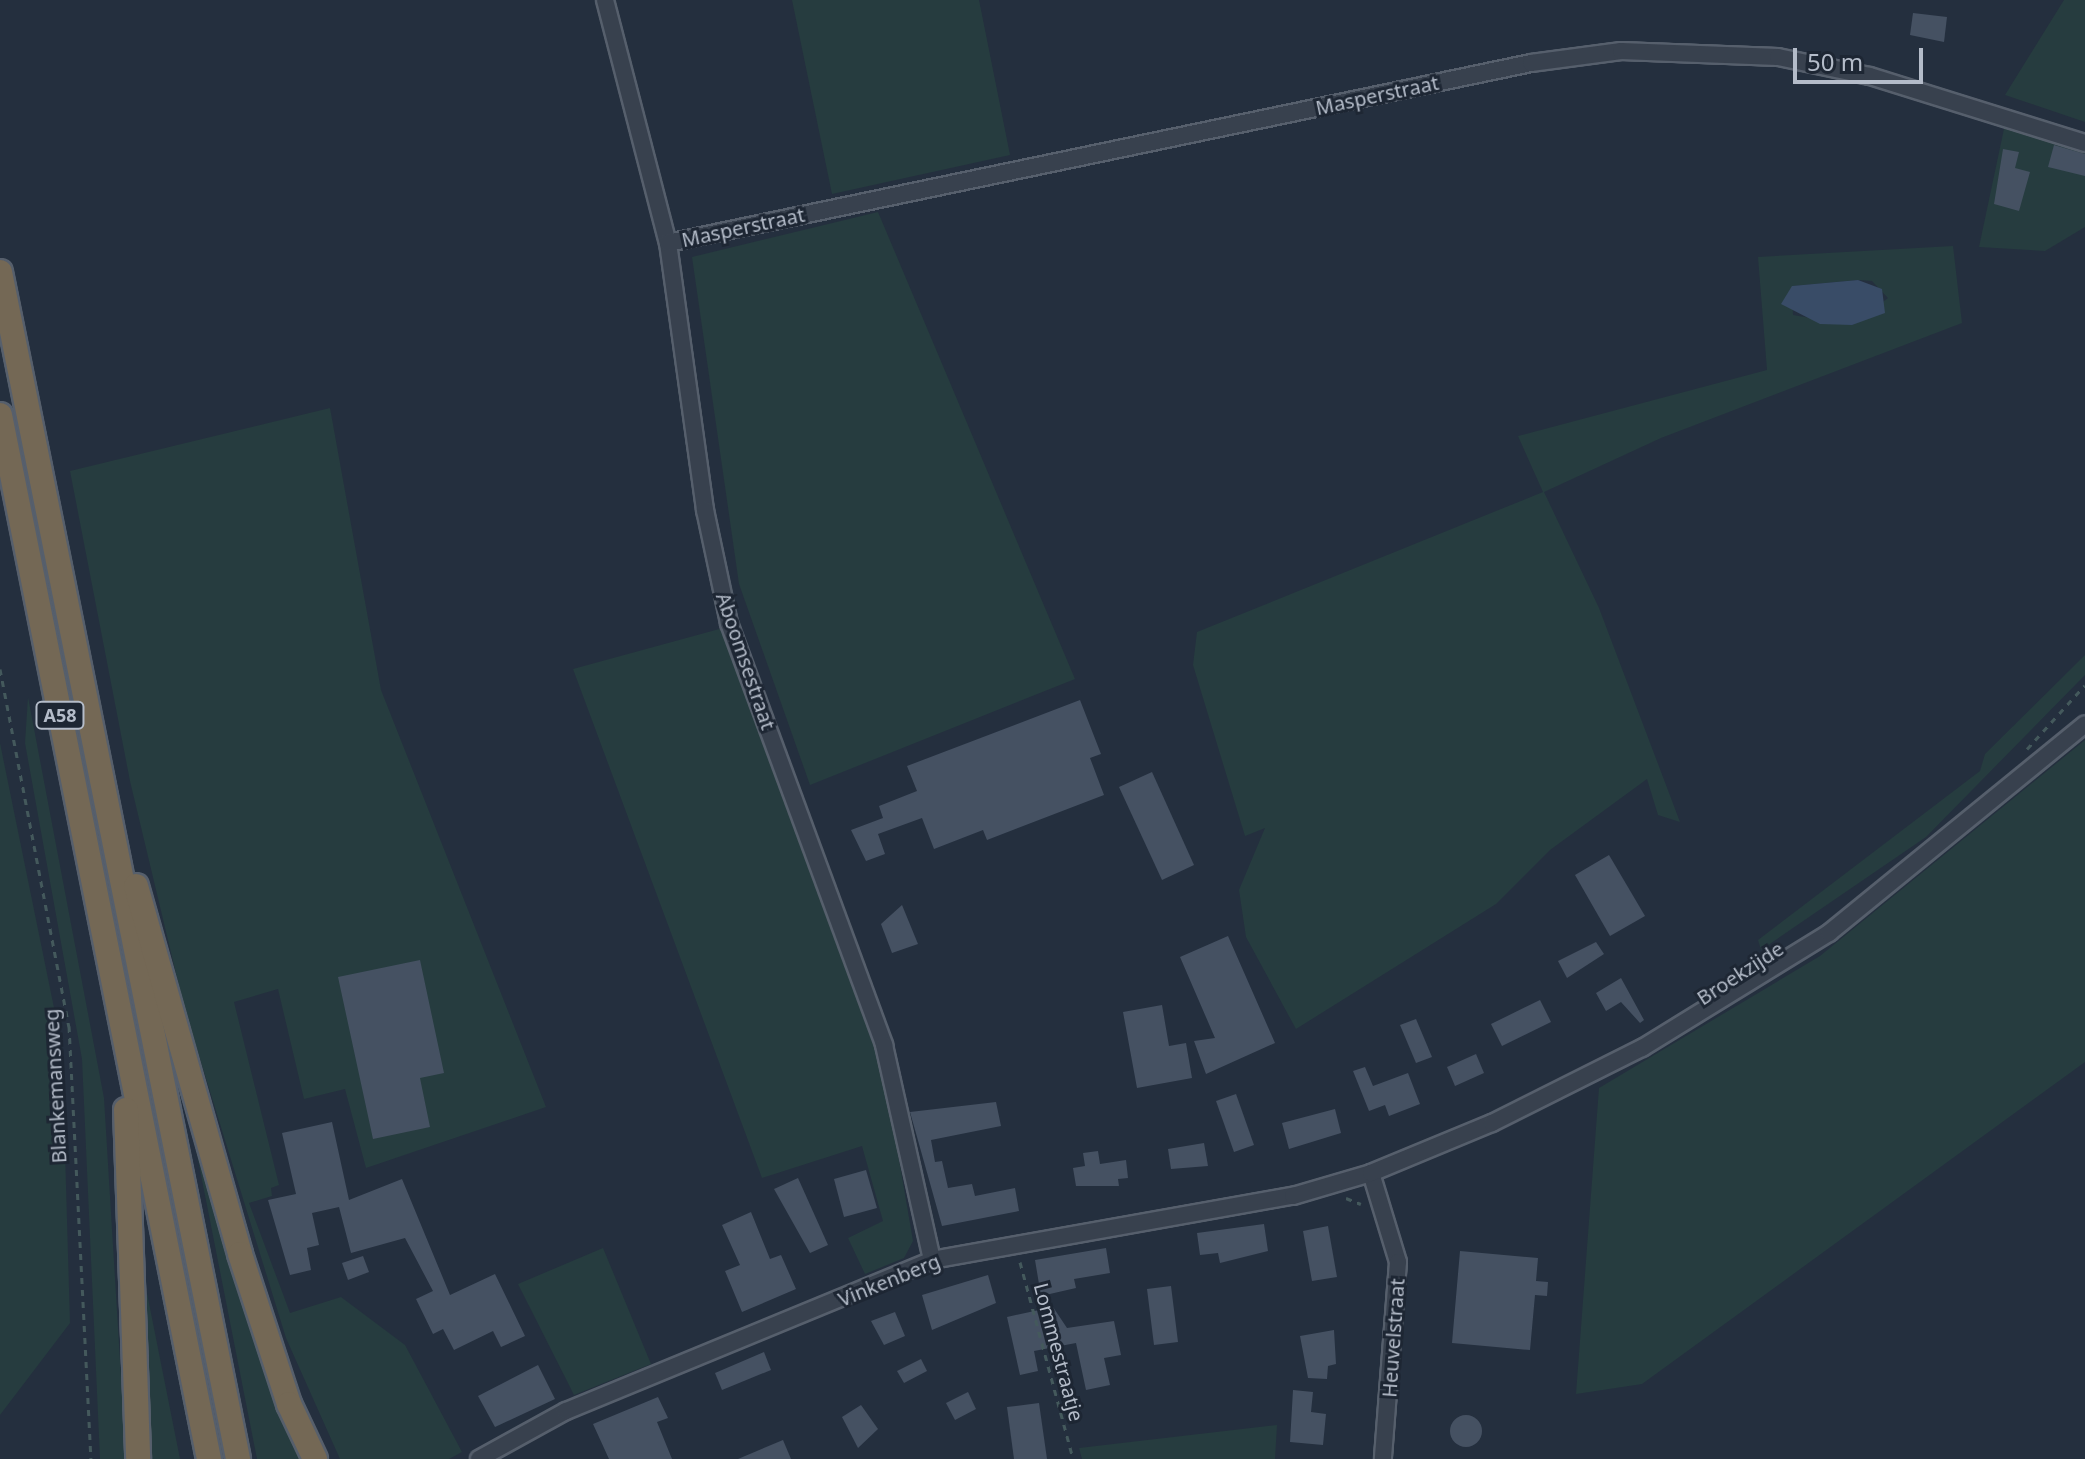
<!DOCTYPE html>
<style>
body{margin:0}
#map{position:relative;width:2085px;height:1459px;overflow:hidden;background:#242f3e;font-family:"Noto Sans",sans-serif}
div>[style]{position:absolute}
.green>*{inset:0;background:#263c3f}
.water>*{inset:0;background:#394c67}
.building>*{inset:0;background:#455162}
.round{border-radius:50%}
.path>*{height:3px;margin-top:-1.5px;transform-origin:0;background:repeating-linear-gradient(90deg,#44595c 0 6px,transparent 0 12px)}
.roads{filter:drop-shadow(2px 0 #565f6c) drop-shadow(-2px 0 #565f6c) drop-shadow(0 2px #565f6c) drop-shadow(0 -2px #565f6c)}
.minor>*{height:16px;margin:-8px;padding:0 8px;transform-origin:8px;border-radius:8px;background:#38414e}
.highway>*{height:24px;margin:-12px;padding:0 12px;transform-origin:12px;border-radius:12px;background:#746855}
span{translate:-50% -50%;white-space:nowrap;text-align:center;line-height:1.15;-webkit-text-stroke:6px #1d2633;paint-order:stroke}
.shield-label span{padding:2px 6px;background:#1d2633;border:2px solid;border-radius:6px;-webkit-text-stroke-width:0}
.shield-label{font-size:18px;color:#b4bcc9;font-weight:700}
.street-label{font-size:20px;color:#b4bcc9}
.scale{position:absolute;left:1793px;top:48px;width:130px;height:36px;box-sizing:border-box;border:4px solid #b4bcc9;border-top:0;padding-left:10px;font-size:24px;line-height:28px;white-space:nowrap;color:#b4bcc9;-webkit-text-stroke:6px #1d2633;paint-order:stroke}
</style>
<div id="map">
<div class="green">
<i style="clip-path:polygon(792px 0,979px 0,1010px 155px,832px 194px)"></i>
<i style="clip-path:polygon(2064px 0,2085px 0,2085px 122px,2005px 95px)"></i>
<i style="clip-path:polygon(2005px 124px,2085px 151px,2085px 227px,2045px 251px,1979px 247px)"></i>
<i style="clip-path:polygon(878px 212px,1075px 679px,810px 785px,739px 584px,692px 257px)"></i>
<i style="clip-path:polygon(evenodd,1953px 246px,1962px 323px,1661px 438px,1544px 492px,1599px 608px,1680px 822px,1658px 815px,1647px 779px,1550px 850px,1496px 904px,1296px 1029px,1246px 937px,1239px 890px,1265px 828px,1245px 836px,1193px 665px,1197px 632px,1543px 492px,1518px 436px,1767px 370px,1758px 257px,1953px 246px,1858px 280px,1872px 281px,1888px 298px,1852px 325px,1793px 315px,1792px 286px,1858px 280px)"></i>
<i style="clip-path:polygon(330px 408px,381px 690px,546px 1107px,366px 1168px,345px 1089px,304px 1099px,278px 989px,234px 1002px,279px 1185px,271px 1188px,272px 1196px,249px 1203px,290px 1313px,341px 1297px,405px 1345px,462px 1452px,449px 1459px,340px 1459px,286px 1338px,184px 1007px,130px 781px,70px 471px)"></i>
<i style="clip-path:polygon(723px 628px,883px 1066px,913px 1241px,904px 1258px,865px 1274px,848px 1238px,883px 1221px,862px 1146px,762px 1178px,573px 669px)"></i>
<i style="clip-path:polygon(2085px 655px,2085px 675px,1926px 837px,1761px 950px,1758px 940px,1980px 771px,1985px 754px)"></i>
<i style="clip-path:polygon(28px 697px,104px 1098px,126px 1459px,100px 1459px,82px 1059px,25px 743px)"></i>
<i style="clip-path:polygon(2085px 740px,2085px 1062px,1642px 1384px,1576px 1394px,1599px 1088px,1820px 956px)"></i>
<i style="clip-path:polygon(0 743px,62px 1047px,70px 1323px,0 1415px)"></i>
<i style="clip-path:polygon(189px 1114px,307px 1459px,257px 1459px)"></i>
<i style="clip-path:polygon(603px 1248px,651px 1364px,574px 1395px,518px 1284px)"></i>
<i style="clip-path:polygon(147px 1293px,180px 1459px,147px 1459px)"></i>
<i style="clip-path:polygon(1277px 1425px,1275px 1459px,1082px 1459px,1079px 1448px)"></i>
</div>
<div class="water">
<i style="clip-path:polygon(1858px 280px,1882px 289px,1885px 313px,1852px 325px,1820px 324px,1781px 304px,1792px 286px)"></i>
</div>
<div class="building">
<i style="clip-path:polygon(1913px 13px,1947px 17px,1944px 42px,1910px 35px)"></i>
<i style="clip-path:polygon(2054px 145px,2085px 154px,2085px 176px,2048px 167px)"></i>
<i style="clip-path:polygon(2003px 149px,2019px 152px,2015px 168px,2030px 172px,2019px 211px,1994px 204px)"></i>
<i style="clip-path:polygon(1080px 700px,1101px 754px,1090px 758px,1104px 795px,987px 840px,983px 830px,934px 849px,922px 818px,878px 834px,885px 854px,866px 861px,851px 830px,883px 818px,879px 806px,917px 791px,907px 766px)"></i>
<i style="clip-path:polygon(1152px 772px,1194px 865px,1162px 880px,1119px 787px)"></i>
<i style="clip-path:polygon(1609px 855px,1645px 916px,1610px 936px,1575px 875px)"></i>
<i style="clip-path:polygon(902px 905px,918px 944px,892px 953px,881px 924px)"></i>
<i style="clip-path:polygon(1228px 936px,1275px 1043px,1206px 1074px,1194px 1041px,1215px 1038px,1180px 957px)"></i>
<i style="clip-path:polygon(1596px 942px,1604px 954px,1567px 978px,1558px 961px)"></i>
<i style="clip-path:polygon(420px 960px,444px 1073px,420px 1078px,430px 1127px,373px 1139px,338px 977px)"></i>
<i style="clip-path:polygon(1621px 978px,1644px 1020px,1640px 1023px,1621px 1002px,1606px 1011px,1596px 993px)"></i>
<i style="clip-path:polygon(1540px 1000px,1551px 1022px,1502px 1046px,1491px 1024px)"></i>
<i style="clip-path:polygon(1162px 1005px,1169px 1046px,1186px 1043px,1192px 1078px,1137px 1088px,1123px 1012px)"></i>
<i style="clip-path:polygon(1416px 1019px,1432px 1057px,1416px 1063px,1400px 1025px)"></i>
<i style="clip-path:polygon(1476px 1054px,1484px 1073px,1455px 1086px,1447px 1067px)"></i>
<i style="clip-path:polygon(1365px 1067px,1373px 1086px,1408px 1073px,1420px 1104px,1389px 1116px,1385px 1105px,1369px 1111px,1353px 1071px)"></i>
<i style="clip-path:polygon(1236px 1094px,1254px 1145px,1234px 1152px,1216px 1101px)"></i>
<i style="clip-path:polygon(996px 1102px,1001px 1126px,931px 1140px,935px 1162px,942px 1161px,948px 1188px,972px 1184px,975px 1196px,1015px 1188px,1019px 1211px,942px 1226px,910px 1112px)"></i>
<i style="clip-path:polygon(1335px 1109px,1341px 1133px,1289px 1149px,1282px 1123px)"></i>
<i style="clip-path:polygon(332px 1122px,349px 1200px,402px 1179px,450px 1295px,495px 1274px,525px 1336px,501px 1347px,493px 1331px,454px 1350px,443px 1329px,433px 1334px,416px 1299px,433px 1291px,405px 1238px,351px 1253px,339px 1207px,312px 1213px,319px 1245px,307px 1248px,311px 1270px,290px 1275px,268px 1200px,296px 1194px,282px 1133px)"></i>
<i style="clip-path:polygon(1204px 1143px,1208px 1166px,1171px 1169px,1168px 1149px)"></i>
<i style="clip-path:polygon(1098px 1151px,1100px 1164px,1126px 1160px,1128px 1178px,1118px 1179px,1119px 1186px,1076px 1186px,1073px 1168px,1085px 1166px,1083px 1153px)"></i>
<i style="clip-path:polygon(866px 1170px,877px 1208px,844px 1217px,834px 1179px)"></i>
<i style="clip-path:polygon(798px 1178px,828px 1245px,810px 1253px,774px 1189px)"></i>
<i style="clip-path:polygon(751px 1212px,770px 1259px,781px 1255px,796px 1289px,742px 1312px,725px 1271px,740px 1265px,722px 1225px)"></i>
<i style="clip-path:polygon(1264px 1224px,1268px 1251px,1220px 1263px,1218px 1253px,1200px 1255px,1197px 1233px)"></i>
<i style="clip-path:polygon(1328px 1226px,1337px 1277px,1312px 1281px,1303px 1231px)"></i>
<i style="clip-path:polygon(1106px 1248px,1110px 1273px,1074px 1279px,1076px 1288px,1041px 1296px,1035px 1260px)"></i>
<i style="clip-path:polygon(1460px 1251px,1538px 1258px,1536px 1281px,1548px 1282px,1547px 1296px,1535px 1295px,1530px 1350px,1452px 1343px)"></i>
<i style="clip-path:polygon(363px 1256px,369px 1272px,348px 1280px,342px 1263px)"></i>
<i style="clip-path:polygon(988px 1275px,996px 1303px,932px 1330px,922px 1295px)"></i>
<i style="clip-path:polygon(1171px 1286px,1178px 1342px,1154px 1345px,1147px 1289px)"></i>
<i style="clip-path:polygon(1053px 1307px,1067px 1328px,1114px 1321px,1121px 1355px,1104px 1358px,1110px 1385px,1086px 1390px,1076px 1343px,1034px 1351px,1038px 1371px,1020px 1375px,1007px 1317px)"></i>
<i style="clip-path:polygon(895px 1312px,905px 1336px,884px 1345px,871px 1321px)"></i>
<i style="clip-path:polygon(1334px 1330px,1336px 1364px,1328px 1366px,1327px 1379px,1308px 1378px,1300px 1336px)"></i>
<i style="clip-path:polygon(764px 1352px,771px 1370px,722px 1390px,715px 1373px)"></i>
<i style="clip-path:polygon(921px 1359px,927px 1371px,904px 1383px,897px 1371px)"></i>
<i style="clip-path:polygon(538px 1365px,555px 1399px,495px 1427px,478px 1396px)"></i>
<i style="clip-path:polygon(1293px 1390px,1313px 1392px,1311px 1412px,1326px 1414px,1323px 1445px,1290px 1442px)"></i>
<i style="clip-path:polygon(968px 1392px,976px 1409px,955px 1420px,946px 1403px)"></i>
<i style="clip-path:polygon(658px 1397px,668px 1418px,657px 1422px,672px 1459px,609px 1459px,593px 1424px)"></i>
<i style="clip-path:polygon(1039px 1403px,1047px 1459px,1014px 1459px,1007px 1407px)"></i>
<i style="clip-path:polygon(861px 1405px,878px 1429px,858px 1448px,842px 1417px)"></i>
<i class="round" style="left:1450px;top:1415px;width:32px;height:32px"></i>
<i style="clip-path:polygon(783px 1440px,791px 1459px,738px 1459px)"></i>
</div>
<div class="path">
<i style="left:0;top:669px;width:364px;rotate:79.1deg"></i>
<i style="left:69px;top:1026px;width:434px;rotate:87.1deg"></i>
<i style="left:2027px;top:749px;width:86px;rotate:-47.8deg"></i>
<i style="left:1346px;top:1198px;width:16px;rotate:22deg"></i>
<i style="left:1020px;top:1262px;width:204px;rotate:74.9deg"></i>
</div>
<div class="roads">
<div class="minor">
<i style="left:605px;top:0;width:251px;rotate:75.5deg"></i>
<i style="left:668px;top:243px;width:270px;rotate:82.1deg"></i>
<i style="left:705px;top:510px;width:116px;rotate:78deg"></i>
<i style="left:729px;top:623px;width:450px;rotate:69.8deg"></i>
<i style="left:884px;top:1045px;width:220px;rotate:77.4deg"></i>
<i style="left:668px;top:243px;width:882px;rotate:-11.78deg"></i>
<i style="left:1531px;top:63px;width:91px;rotate:-7.6deg"></i>
<i style="left:1621px;top:51px;width:157px;rotate:2.2deg"></i>
<i style="left:1778px;top:57px;width:94px;rotate:11.7deg"></i>
<i style="left:1870px;top:76px;width:225px;rotate:17.3deg"></i>
<i style="left:1371px;top:1173px;width:93px;rotate:73.1deg"></i>
<i style="left:1398px;top:1262px;width:198px;rotate:94.4deg"></i>
<i style="left:479px;top:1459px;width:99px;rotate:-28.9deg"></i>
<i style="left:566px;top:1411px;width:396px;rotate:-22.4deg"></i>
<i style="left:932px;top:1260px;width:367px;rotate:-10.1deg"></i>
<i style="left:1293px;top:1196px;width:81px;rotate:-16.4deg"></i>
<i style="left:1371px;top:1173px;width:131px;rotate:-22.5deg"></i>
<i style="left:1492px;top:1123px;width:168px;rotate:-26.6deg"></i>
<i style="left:1642px;top:1048px;width:220px;rotate:-31.6deg"></i>
<i style="left:1829px;top:933px;width:330px;rotate:-39.2deg"></i>
</div>
<div class="highway">
<i style="left:0;top:272px;width:1211px;rotate:78.66deg"></i>
<i style="left:0;top:415px;width:1065px;rotate:78.68deg"></i>
<i style="left:136px;top:886px;width:382px;rotate:74.2deg"></i>
<i style="left:240px;top:1254px;width:158px;rotate:71.9deg"></i>
<i style="left:289px;top:1404px;width:61px;rotate:64.7deg"></i>
<i style="left:126px;top:1110px;width:349px;rotate:88deg"></i>
</div>
</div>
<div class="shield-label">
<span style="left:60px;top:715px">A58</span>
</div>
<div class="street-label">
<span style="left:1377px;top:95px;rotate:-12deg">Masperstraat</span>
<span style="left:743px;top:227px;rotate:-12deg">Masperstraat</span>
<span style="left:746px;top:661px;rotate:71deg">Aboomsestraat</span>
<span style="left:1740px;top:973px;rotate:-33deg">Broekzijde</span>
<span style="left:55px;top:1086px;rotate:-93deg">Blankemansweg</span>
<span style="left:889px;top:1280px;rotate:-22deg">Vinkenberg</span>
<span style="left:1393px;top:1338px;rotate:-86deg">Heuvelstraat</span>
<span style="left:1059px;top:1352px;rotate:75deg">Lommestraatje</span>
</div>
<div class="scale">50 m</div>
</div>
